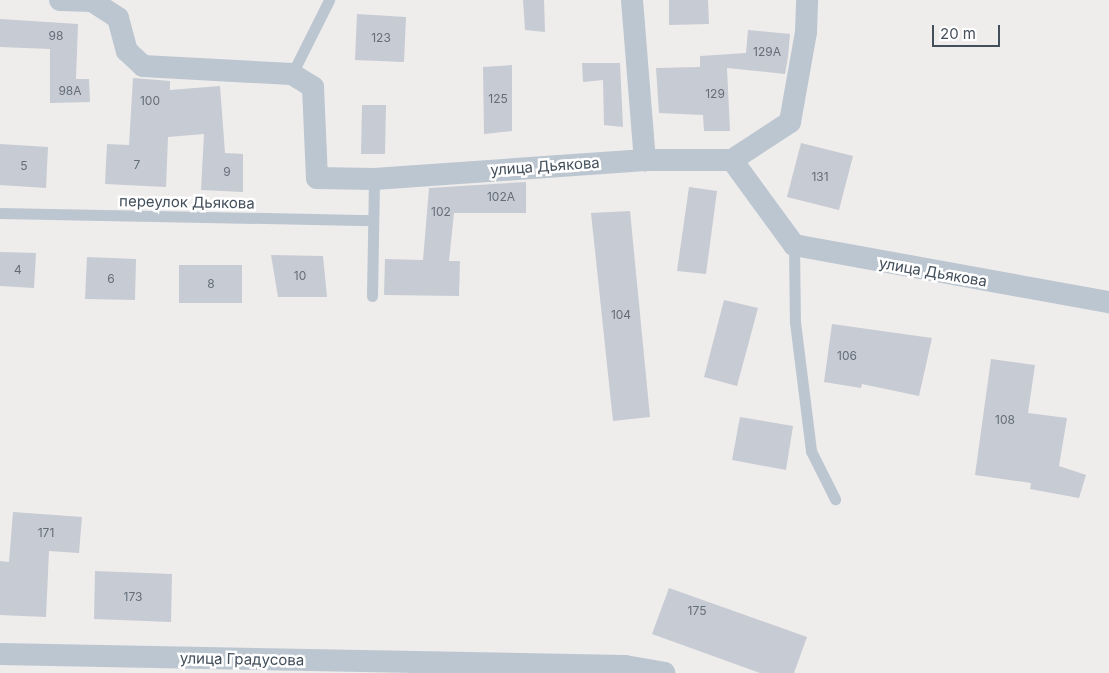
<!DOCTYPE html>
<meta charset="utf-8">
<style>
body{margin:0}
#map{position:relative;width:1109px;height:673px;overflow:hidden;background:#efecec;font-family:Inter,sans-serif}
div>[style]{position:absolute}
.building>*{inset:0;background:#c7cbd3}
.service>*{height:11px;margin:-5.5px;padding:0 5.5px;transform-origin:5.5px;border-radius:5.5px;background:#bbc6d0}
.minor>*{height:22px;margin:-11px;padding:0 11px;transform-origin:11px;border-radius:11px;background:#bbc6d0}
span{translate:-50% -50%;white-space:nowrap;text-align:center;line-height:1.15;-webkit-text-stroke:5px #fff;paint-order:stroke}
.number-label{font-size:12px;color:#646e79}
.number-label span{-webkit-text-stroke-width:0}
.street-label{font-size:15px;color:#434f5b}
.scale{position:absolute;left:932px;top:25px;width:68px;height:22px;box-sizing:border-box;border:2px solid #434f5b;border-top:0;padding-left:6px;font-size:15px;line-height:18px;white-space:nowrap;color:#434f5b;-webkit-text-stroke:4px #fff;paint-order:stroke}
</style>
<div id="map">
<div class="building">
<i style="clip-path:polygon(523px 0,544px 0,545px 32px,525px 30px)"></i>
<i style="clip-path:polygon(669px 0,708px 0,709px 24px,669px 25px)"></i>
<i style="clip-path:polygon(357px 14px,406px 17px,404px 62px,355px 60px)"></i>
<i style="clip-path:polygon(0 19px,78px 24px,76px 79px,89px 79px,90px 102px,50px 103px,50px 49px,0 47px)"></i>
<i style="clip-path:polygon(748px 30px,790px 34px,788px 57px,785px 74px,727px 68px,730px 131px,704px 131px,703px 115px,659px 113px,656px 68px,700px 67px,700px 56px,746px 53px)"></i>
<i style="clip-path:polygon(582px 63px,620px 63px,623px 127px,604px 125px,603px 80px,583px 82px)"></i>
<i style="clip-path:polygon(512px 65px,512px 131px,484px 134px,483px 67px)"></i>
<i style="clip-path:polygon(133px 78px,170px 81px,170px 90px,220px 86px,225px 153px,243px 154px,243px 192px,201px 190px,204px 134px,168px 137px,166px 187px,105px 184px,107px 144px,129px 145px)"></i>
<i style="clip-path:polygon(362px 105px,386px 105px,385px 154px,361px 154px)"></i>
<i style="clip-path:polygon(801px 143px,853px 156px,839px 210px,787px 197px)"></i>
<i style="clip-path:polygon(0 144px,48px 147px,46px 188px,0 185px)"></i>
<i style="clip-path:polygon(526px 182px,526px 213px,454px 213px,449px 261px,460px 261px,459px 296px,384px 295px,385px 259px,423px 260px,429px 188px)"></i>
<i style="clip-path:polygon(689px 187px,717px 191px,706px 274px,677px 271px)"></i>
<i style="clip-path:polygon(630px 211px,650px 417px,613px 421px,591px 213px)"></i>
<i style="clip-path:polygon(0 252px,36px 253px,34px 288px,0 286px)"></i>
<i style="clip-path:polygon(271px 255px,323px 256px,327px 297px,278px 297px)"></i>
<i style="clip-path:polygon(87px 257px,136px 259px,135px 300px,85px 299px)"></i>
<i style="clip-path:polygon(179px 265px,242px 265px,242px 303px,179px 303px)"></i>
<i style="clip-path:polygon(724px 300px,758px 308px,737px 386px,704px 377px)"></i>
<i style="clip-path:polygon(832px 324px,932px 338px,919px 396px,862px 384px,861px 388px,824px 382px)"></i>
<i style="clip-path:polygon(991px 359px,1035px 365px,1028px 413px,1067px 418px,1059px 466px,1086px 475px,1079px 498px,1030px 489px,1031px 483px,975px 475px)"></i>
<i style="clip-path:polygon(740px 417px,793px 426px,786px 470px,732px 460px)"></i>
<i style="clip-path:polygon(13px 512px,82px 517px,79px 553px,49px 551px,46px 617px,0 615px,0 561px,9px 562px)"></i>
<i style="clip-path:polygon(95px 571px,172px 574px,171px 622px,94px 619px)"></i>
<i style="clip-path:polygon(669px 588px,807px 637px,794px 673px,760px 673px,652px 634px)"></i>
</div>
<div class="service">
<i style="left:292px;top:74px;width:83px;rotate:-63.4deg"></i>
<i style="left:0;top:213px;width:373px;rotate:1.1deg"></i>
<i style="left:794px;top:245px;width:77px;rotate:89.3deg"></i>
<i style="left:795px;top:322px;width:130px;rotate:82.9deg"></i>
<i style="left:811px;top:451px;width:54px;rotate:63.4deg"></i>
<i style="left:372px;top:296px;width:117px;rotate:-89deg"></i>
</div>
<div class="minor">
<i style="left:60px;top:0;width:32px;rotate:2deg"></i>
<i style="left:92px;top:1px;width:31px;rotate:33deg"></i>
<i style="left:118px;top:18px;width:34px;rotate:75deg"></i>
<i style="left:127px;top:51px;width:22px;rotate:43deg"></i>
<i style="left:143px;top:66px;width:149px;rotate:3.1deg"></i>
<i style="left:292px;top:74px;width:25px;rotate:32deg"></i>
<i style="left:313px;top:87px;width:91px;rotate:87.5deg"></i>
<i style="left:317px;top:178px;width:57px;rotate:1deg"></i>
<i style="left:374px;top:179px;width:272px;rotate:-4deg"></i>
<i style="left:645px;top:160px;width:87px"></i>
<i style="left:732px;top:160px;width:105px;rotate:53.9deg"></i>
<i style="left:794px;top:245px;width:320px;rotate:10.3deg"></i>
<i style="left:632px;top:0;width:161px;rotate:85.4deg"></i>
<i style="left:732px;top:160px;width:69px;rotate:-33.2deg"></i>
<i style="left:790px;top:122px;width:91px;rotate:-79.9deg"></i>
<i style="left:806px;top:32px;width:32px;rotate:-88deg"></i>
<i style="left:0;top:654px;width:625px;rotate:1.1deg"></i>
<i style="left:625px;top:666px;width:40px;rotate:10deg"></i>
</div>
<div class="number-label">
<span style="left:56px;top:36px">98</span>
<span style="left:381px;top:38px">123</span>
<span style="left:767px;top:52px">129А</span>
<span style="left:70px;top:91px">98А</span>
<span style="left:715px;top:94px">129</span>
<span style="left:498px;top:99px">125</span>
<span style="left:150px;top:101px">100</span>
<span style="left:137px;top:165px">7</span>
<span style="left:24px;top:166px">5</span>
<span style="left:227px;top:172px">9</span>
<span style="left:820px;top:177px">131</span>
<span style="left:501px;top:197px">102А</span>
<span style="left:441px;top:212px">102</span>
<span style="left:18px;top:270px">4</span>
<span style="left:300px;top:276px">10</span>
<span style="left:111px;top:279px">6</span>
<span style="left:211px;top:284px">8</span>
<span style="left:621px;top:315px">104</span>
<span style="left:847px;top:356px">106</span>
<span style="left:1005px;top:420px">108</span>
<span style="left:46px;top:533px">171</span>
<span style="left:133px;top:597px">173</span>
<span style="left:697px;top:611px">175</span>
</div>
<div class="street-label">
<span style="left:545px;top:166px;rotate:-4deg">улица Дьякова</span>
<span style="left:187px;top:202px;rotate:1deg">переулок Дьякова</span>
<span style="left:933px;top:272px;rotate:10deg">улица Дьякова</span>
<span style="left:242px;top:659px;rotate:1deg">улица Градусова</span>
</div>
<div class="scale">20 m</div>
</div>
